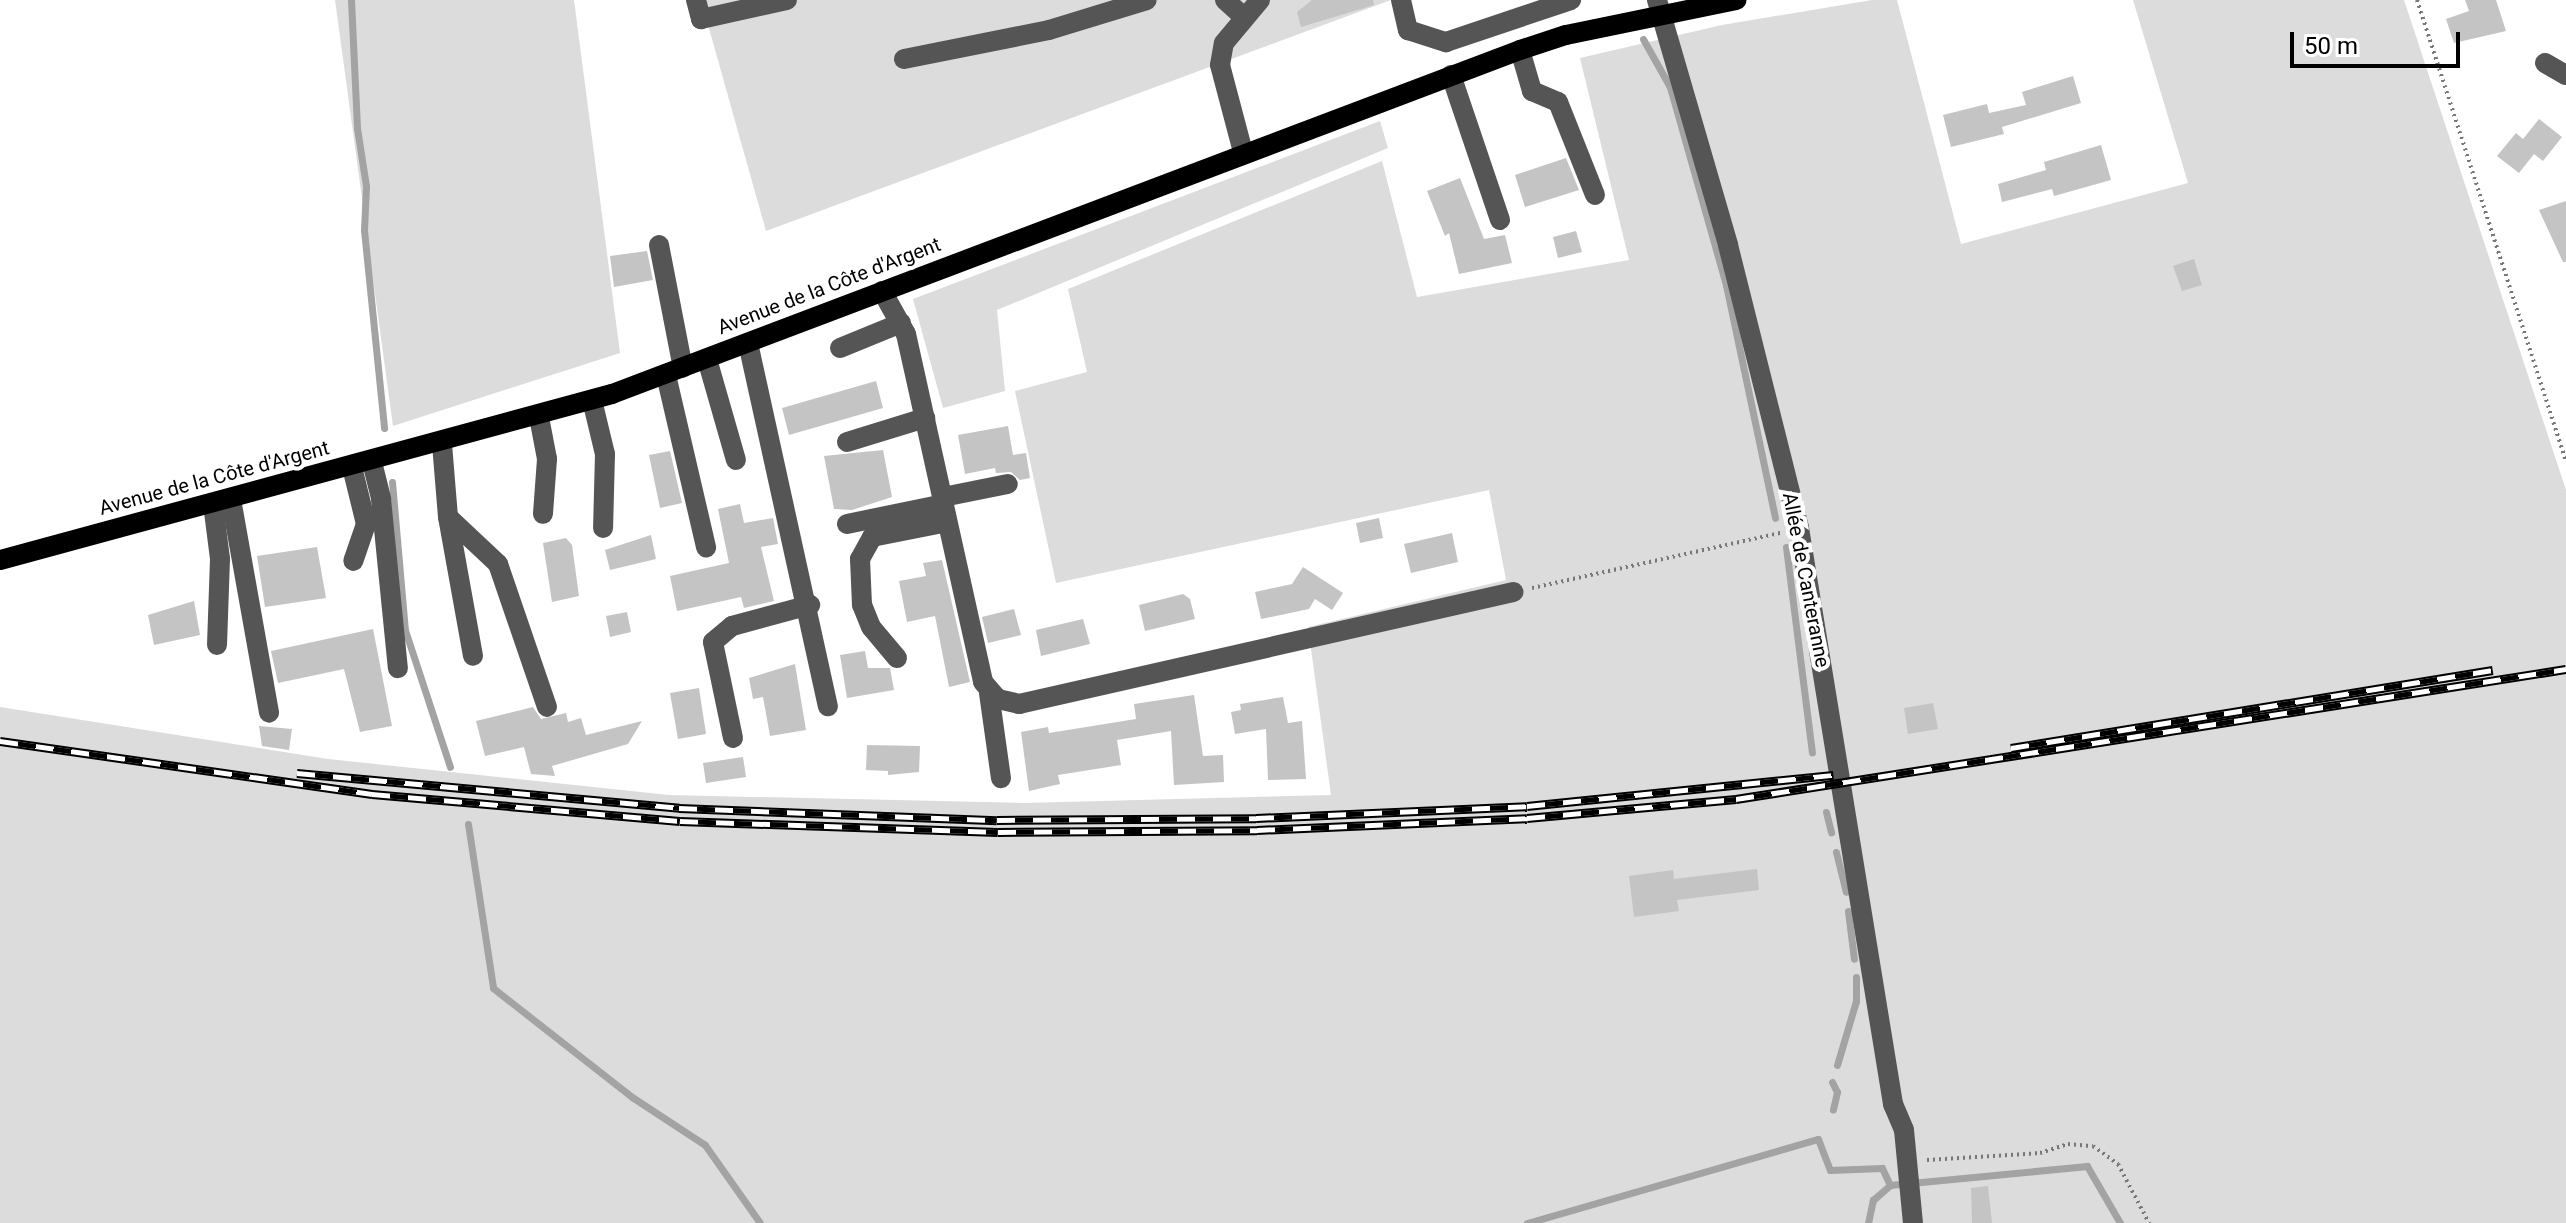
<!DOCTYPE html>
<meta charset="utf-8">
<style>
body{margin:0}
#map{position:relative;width:2566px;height:1223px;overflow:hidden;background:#fff;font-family:Roboto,sans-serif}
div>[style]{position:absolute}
.green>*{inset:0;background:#dcdcdc}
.stream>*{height:7px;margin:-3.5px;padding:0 3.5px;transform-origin:3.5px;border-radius:3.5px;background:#a3a3a3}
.building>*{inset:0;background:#c4c4c4}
.path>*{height:4px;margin-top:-2px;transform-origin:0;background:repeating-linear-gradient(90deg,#777 0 2px,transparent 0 6px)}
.minor>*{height:20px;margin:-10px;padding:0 10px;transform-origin:10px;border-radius:10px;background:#555}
.major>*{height:20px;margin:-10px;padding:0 10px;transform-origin:10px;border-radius:10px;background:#000}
.rail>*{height:9px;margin-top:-4.5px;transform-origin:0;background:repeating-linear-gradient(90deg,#fff 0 18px,#000 0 36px);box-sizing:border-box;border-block:2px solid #000}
span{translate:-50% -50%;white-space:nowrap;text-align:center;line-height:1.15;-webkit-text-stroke:8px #fff;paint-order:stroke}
.street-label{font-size:20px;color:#000}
.scale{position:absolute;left:2290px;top:32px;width:170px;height:36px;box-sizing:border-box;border:4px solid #000;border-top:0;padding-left:10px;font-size:24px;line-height:28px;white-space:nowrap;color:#000;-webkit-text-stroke:6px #fff;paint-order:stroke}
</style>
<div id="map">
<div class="green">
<i style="clip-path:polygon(335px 0,574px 0,620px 353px,393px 426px)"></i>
<i style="clip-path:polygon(701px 0,1391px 0,766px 231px)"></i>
<i style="clip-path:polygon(1872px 0,1897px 0,1961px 244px,2188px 183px,2133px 0,2404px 0,2566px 490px,2566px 1223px,0 1223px,0 707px,328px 759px,669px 795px,1025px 803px,1331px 795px,1308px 627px,1506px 580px,1489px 490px,1056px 583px,1015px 391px,1087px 372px,1068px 289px,1382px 161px,1417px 297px,1629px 260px,1580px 58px,1722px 25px)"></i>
<i style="clip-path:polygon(1380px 121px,1388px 148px,997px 310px,1005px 391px,943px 408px,913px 299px)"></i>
</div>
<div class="stream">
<i style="left:351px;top:0;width:128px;rotate:87.3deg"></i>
<i style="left:357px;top:128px;width:59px;rotate:81.2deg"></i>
<i style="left:366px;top:186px;width:44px;rotate:92.6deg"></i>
<i style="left:364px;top:230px;width:199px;rotate:84.2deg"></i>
<i style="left:1643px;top:39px;width:55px;rotate:60.6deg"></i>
<i style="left:1670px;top:87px;width:206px;rotate:74.2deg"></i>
<i style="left:1726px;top:285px;width:238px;rotate:78.1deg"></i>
<i style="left:392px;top:482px;width:149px;rotate:85deg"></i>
<i style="left:405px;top:630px;width:144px;rotate:71.8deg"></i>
<i style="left:1786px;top:547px;width:207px;rotate:82.8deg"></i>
<i style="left:1826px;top:812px;width:21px;rotate:76deg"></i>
<i style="left:468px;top:824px;width:166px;rotate:81.3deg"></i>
<i style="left:493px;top:988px;width:177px;rotate:38.1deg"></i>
<i style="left:632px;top:1097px;width:87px;rotate:33.3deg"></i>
<i style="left:705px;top:1145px;width:95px;rotate:54.8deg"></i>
<i style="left:1836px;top:852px;width:41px;rotate:76deg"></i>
<i style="left:1848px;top:911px;width:48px;rotate:82.9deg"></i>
<i style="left:1837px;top:1065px;width:67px;rotate:-73.5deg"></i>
<i style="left:1856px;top:1001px;width:24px;rotate:-90deg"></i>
<i style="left:1832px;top:1082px;width:11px;rotate:63deg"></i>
<i style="left:1837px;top:1092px;width:18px;rotate:103deg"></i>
<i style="left:1527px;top:1223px;width:303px;rotate:-16.1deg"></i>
<i style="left:1818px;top:1139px;width:33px;rotate:69deg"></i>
<i style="left:1830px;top:1170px;width:52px;rotate:-2.2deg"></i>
<i style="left:1882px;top:1168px;width:19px;rotate:65deg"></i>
<i style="left:1868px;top:1223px;width:24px;rotate:-78deg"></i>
<i style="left:1873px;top:1200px;width:23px;rotate:-41deg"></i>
<i style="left:1890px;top:1185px;width:198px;rotate:-5.5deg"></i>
<i style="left:2087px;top:1166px;width:66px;rotate:59.9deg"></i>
</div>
<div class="building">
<i style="clip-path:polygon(1312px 0,1373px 0,1374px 5px,1301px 27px,1297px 12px)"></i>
<i style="clip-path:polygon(2465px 0,2496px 0,2506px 31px,2454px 43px,2446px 19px,2469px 11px)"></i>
<i style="clip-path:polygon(2073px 76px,2081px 103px,2002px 127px,2004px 134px,1951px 147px,1943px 115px,1987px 104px,1989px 113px,2026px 105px,2022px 92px)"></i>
<i style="clip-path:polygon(2539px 119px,2562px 137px,2543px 161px,2534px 154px,2519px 173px,2497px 156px,2516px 133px,2523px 139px)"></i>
<i style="clip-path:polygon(2101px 145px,2111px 180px,2054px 196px,2052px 189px,2002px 202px,1998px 184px,2046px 170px,2044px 162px)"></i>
<i style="clip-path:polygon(1566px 158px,1579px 190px,1525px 207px,1515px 175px)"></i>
<i style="clip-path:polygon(1460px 178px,1484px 239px,1505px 235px,1512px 263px,1459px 274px,1449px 233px,1445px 236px,1427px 191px)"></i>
<i style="clip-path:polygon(2566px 201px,2566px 262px,2563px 262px,2539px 210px)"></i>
<i style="clip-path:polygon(1576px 231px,1582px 252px,1558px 258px,1553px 237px)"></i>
<i style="clip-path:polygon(647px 251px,653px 280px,614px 287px,610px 256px)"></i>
<i style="clip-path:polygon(2194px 259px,2202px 285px,2182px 291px,2173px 266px)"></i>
<i style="clip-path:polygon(876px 381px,883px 408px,789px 435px,782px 408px)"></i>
<i style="clip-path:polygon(1008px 426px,1013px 455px,1026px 453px,1030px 478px,1020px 480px,1011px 472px,996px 473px,995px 468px,965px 474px,958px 435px)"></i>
<i style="clip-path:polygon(883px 450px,892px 497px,852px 510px,834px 509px,824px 456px)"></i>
<i style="clip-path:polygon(670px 451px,682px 503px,660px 508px,649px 455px)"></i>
<i style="clip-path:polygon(740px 504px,744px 523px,773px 518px,778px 544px,761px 547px,774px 601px,744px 608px,741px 597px,677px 611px,670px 576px,729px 563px,718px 509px)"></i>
<i style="clip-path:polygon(1379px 518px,1383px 538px,1360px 543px,1356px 523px)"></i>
<i style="clip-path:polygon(1452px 533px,1458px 562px,1411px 573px,1404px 544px)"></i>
<i style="clip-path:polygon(651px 535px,656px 559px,610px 570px,605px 550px)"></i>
<i style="clip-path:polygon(566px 538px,572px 545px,579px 596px,552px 602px,543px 543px)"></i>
<i style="clip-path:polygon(317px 547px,326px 598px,265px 607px,257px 556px)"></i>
<i style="clip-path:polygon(942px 560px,970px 682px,949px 687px,935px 616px,907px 622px,899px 581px,926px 576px,923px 563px)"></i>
<i style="clip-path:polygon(1303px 567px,1343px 593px,1332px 610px,1315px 599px,1309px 609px,1261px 619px,1255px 592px,1292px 584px)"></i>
<i style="clip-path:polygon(1183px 594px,1190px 599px,1195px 619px,1145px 631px,1139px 605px)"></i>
<i style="clip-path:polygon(194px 601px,200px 635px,154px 645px,148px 615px)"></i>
<i style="clip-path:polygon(1014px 609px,1021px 635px,988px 643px,982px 617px)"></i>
<i style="clip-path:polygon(627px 612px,631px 632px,610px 637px,606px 616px)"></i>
<i style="clip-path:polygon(1083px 619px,1090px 644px,1041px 656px,1036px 630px)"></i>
<i style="clip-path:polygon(373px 629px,392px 726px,360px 732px,344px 669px,278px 683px,271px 651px)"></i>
<i style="clip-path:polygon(865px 651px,868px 668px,890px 668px,894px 690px,847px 698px,840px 655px)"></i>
<i style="clip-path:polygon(795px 664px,806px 730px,770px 736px,763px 697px,753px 699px,749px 678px)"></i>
<i style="clip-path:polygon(699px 688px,706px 734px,678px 739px,670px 693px)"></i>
<i style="clip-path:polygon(1194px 695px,1203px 756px,1223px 755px,1224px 782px,1174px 785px,1171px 731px,1117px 740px,1121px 765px,1058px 775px,1060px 784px,1029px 791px,1021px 732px,1048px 727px,1049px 733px,1136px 719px,1134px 704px)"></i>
<i style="clip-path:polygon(1283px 697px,1288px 723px,1302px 721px,1306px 779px,1268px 780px,1266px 729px,1235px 734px,1231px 712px,1241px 710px,1240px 704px)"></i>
<i style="clip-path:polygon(1933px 703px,1938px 729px,1908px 734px,1904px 708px)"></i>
<i style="clip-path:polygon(533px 707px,541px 719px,566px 713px,568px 722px,581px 718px,586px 735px,642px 721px,628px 744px,552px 766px,555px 776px,531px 774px,524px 747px,485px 756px,476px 721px)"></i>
<i style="clip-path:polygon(259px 726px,292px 729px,289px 750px,262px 746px)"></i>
<i style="clip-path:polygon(867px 745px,920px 746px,919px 772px,888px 775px,888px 771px,866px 770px)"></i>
<i style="clip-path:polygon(743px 757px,746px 777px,706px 783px,703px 763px)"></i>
<i style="clip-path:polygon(1757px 869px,1759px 890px,1677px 900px,1679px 911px,1634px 917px,1629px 876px,1673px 870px,1674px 879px)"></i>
<i style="clip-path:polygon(1988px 1186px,1992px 1223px,1972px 1223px,1971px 1188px)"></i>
</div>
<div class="path">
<i style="left:2417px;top:0;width:484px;rotate:72.1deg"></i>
<i style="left:1532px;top:588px;width:255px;rotate:-12.5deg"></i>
<i style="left:1927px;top:1160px;width:113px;rotate:-3.5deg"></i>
<i style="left:2040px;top:1153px;width:29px;rotate:-18deg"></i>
<i style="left:2068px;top:1144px;width:25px;rotate:5deg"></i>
<i style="left:2093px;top:1146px;width:31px;rotate:36deg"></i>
<i style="left:2118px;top:1164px;width:67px;rotate:62.3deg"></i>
</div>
<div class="minor">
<i style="left:696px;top:0;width:20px;rotate:75deg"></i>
<i style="left:701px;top:19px;width:88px;rotate:-12.5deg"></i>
<i style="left:1225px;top:0;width:25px;rotate:42deg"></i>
<i style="left:1401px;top:0;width:31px;rotate:77deg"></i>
<i style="left:1408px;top:30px;width:40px;rotate:18deg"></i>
<i style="left:1446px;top:42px;width:132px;rotate:-18.6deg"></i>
<i style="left:1657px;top:0;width:255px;rotate:73.8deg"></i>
<i style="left:1728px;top:245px;width:292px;rotate:75.9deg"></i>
<i style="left:1799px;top:528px;width:584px;rotate:80.73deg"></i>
<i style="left:1893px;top:1104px;width:28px;rotate:67deg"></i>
<i style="left:1904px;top:1130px;width:93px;rotate:84.5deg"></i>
<i style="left:1520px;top:50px;width:43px;rotate:73.7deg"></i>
<i style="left:1532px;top:91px;width:28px;rotate:23deg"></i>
<i style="left:1558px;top:102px;width:100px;rotate:68.3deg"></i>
<i style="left:904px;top:59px;width:148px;rotate:-11.3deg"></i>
<i style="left:1049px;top:30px;width:102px;rotate:-17deg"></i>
<i style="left:2545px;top:63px;width:24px;rotate:30deg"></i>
<i style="left:1451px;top:75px;width:153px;rotate:71.3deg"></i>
<i style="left:1243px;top:152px;width:90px;rotate:-104.8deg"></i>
<i style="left:1220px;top:65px;width:22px;rotate:-80deg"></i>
<i style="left:1224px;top:43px;width:56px;rotate:-50.1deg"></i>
<i style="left:659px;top:245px;width:125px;rotate:79deg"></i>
<i style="left:882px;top:291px;width:49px;rotate:60.8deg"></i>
<i style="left:906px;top:334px;width:356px;rotate:77.5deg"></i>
<i style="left:983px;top:682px;width:23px;rotate:49deg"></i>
<i style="left:998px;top:699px;width:22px;rotate:13deg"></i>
<i style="left:1019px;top:704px;width:507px;rotate:-12.77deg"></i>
<i style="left:748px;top:343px;width:372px;rotate:77.6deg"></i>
<i style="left:840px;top:348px;width:66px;rotate:-22.3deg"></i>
<i style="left:707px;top:359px;width:105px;rotate:74deg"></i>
<i style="left:666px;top:375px;width:177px;rotate:76.9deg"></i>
<i style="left:592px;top:400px;width:56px;rotate:76.5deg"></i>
<i style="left:605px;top:454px;width:74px;rotate:91.5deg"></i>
<i style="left:539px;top:417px;width:43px;rotate:79.2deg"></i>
<i style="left:547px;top:459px;width:55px;rotate:94.2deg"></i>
<i style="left:847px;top:442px;width:82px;rotate:-17.1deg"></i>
<i style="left:442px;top:444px;width:73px;rotate:85.3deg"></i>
<i style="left:448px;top:517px;width:141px;rotate:79.8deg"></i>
<i style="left:372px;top:462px;width:38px;rotate:76deg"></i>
<i style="left:381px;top:499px;width:170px;rotate:84.3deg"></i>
<i style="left:352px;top:467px;width:59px;rotate:76.2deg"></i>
<i style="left:366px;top:524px;width:39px;rotate:109deg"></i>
<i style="left:943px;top:497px;width:66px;rotate:-11.3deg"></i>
<i style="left:231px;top:499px;width:217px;rotate:79.9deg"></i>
<i style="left:213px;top:504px;width:55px;rotate:82.7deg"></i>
<i style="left:220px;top:559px;width:86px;rotate:92deg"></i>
<i style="left:448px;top:517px;width:69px;rotate:43.2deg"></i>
<i style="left:498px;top:564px;width:151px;rotate:71.1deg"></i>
<i style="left:847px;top:524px;width:99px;rotate:-11.7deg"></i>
<i style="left:897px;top:658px;width:40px;rotate:-130deg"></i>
<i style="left:871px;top:627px;width:24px;rotate:-112deg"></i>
<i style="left:862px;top:605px;width:46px;rotate:-92.5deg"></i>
<i style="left:860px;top:559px;width:25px;rotate:-61deg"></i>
<i style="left:872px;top:537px;width:76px;rotate:-11.3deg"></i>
<i style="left:989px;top:693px;width:86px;rotate:82deg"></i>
<i style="left:733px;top:738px;width:98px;rotate:-101.8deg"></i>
<i style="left:713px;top:642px;width:25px;rotate:-40deg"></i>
<i style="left:732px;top:626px;width:81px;rotate:-15.1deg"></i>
</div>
<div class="major">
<i style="left:0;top:560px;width:634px;rotate:-15.18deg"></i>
<i style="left:612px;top:394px;width:971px;rotate:-20.75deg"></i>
<i style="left:1520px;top:50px;width:48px;rotate:-18.1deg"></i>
<i style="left:1566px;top:35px;width:174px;rotate:-11.6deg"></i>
</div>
<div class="rail">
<i style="left:0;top:741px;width:376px;rotate:8.1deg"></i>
<i style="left:372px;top:794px;width:309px;rotate:5deg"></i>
<i style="left:680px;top:821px;width:318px;rotate:2deg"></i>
<i style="left:998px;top:832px;width:259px;rotate:-0.4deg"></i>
<i style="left:1257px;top:830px;width:270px;rotate:-2.5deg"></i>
<i style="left:1527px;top:818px;width:210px;rotate:-5.2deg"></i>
<i style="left:1736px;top:799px;width:840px;rotate:-8.9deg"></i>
<i style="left:2011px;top:748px;width:488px;rotate:-9.2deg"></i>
<i style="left:297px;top:773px;width:384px;rotate:5.2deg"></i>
<i style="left:679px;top:808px;width:318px;rotate:2.2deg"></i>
<i style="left:997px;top:820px;width:259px;rotate:-0.4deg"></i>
<i style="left:1256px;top:818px;width:271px;rotate:-2.5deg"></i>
<i style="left:1527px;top:806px;width:308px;rotate:-5.8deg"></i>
</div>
<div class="street-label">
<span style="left:829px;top:286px;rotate:-21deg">Avenue de la Côte d'Argent</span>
<span style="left:214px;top:478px;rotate:-15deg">Avenue de la Côte d'Argent</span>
<span style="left:1806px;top:580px;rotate:79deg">Allée de Canteranne</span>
</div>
<div class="scale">50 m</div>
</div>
